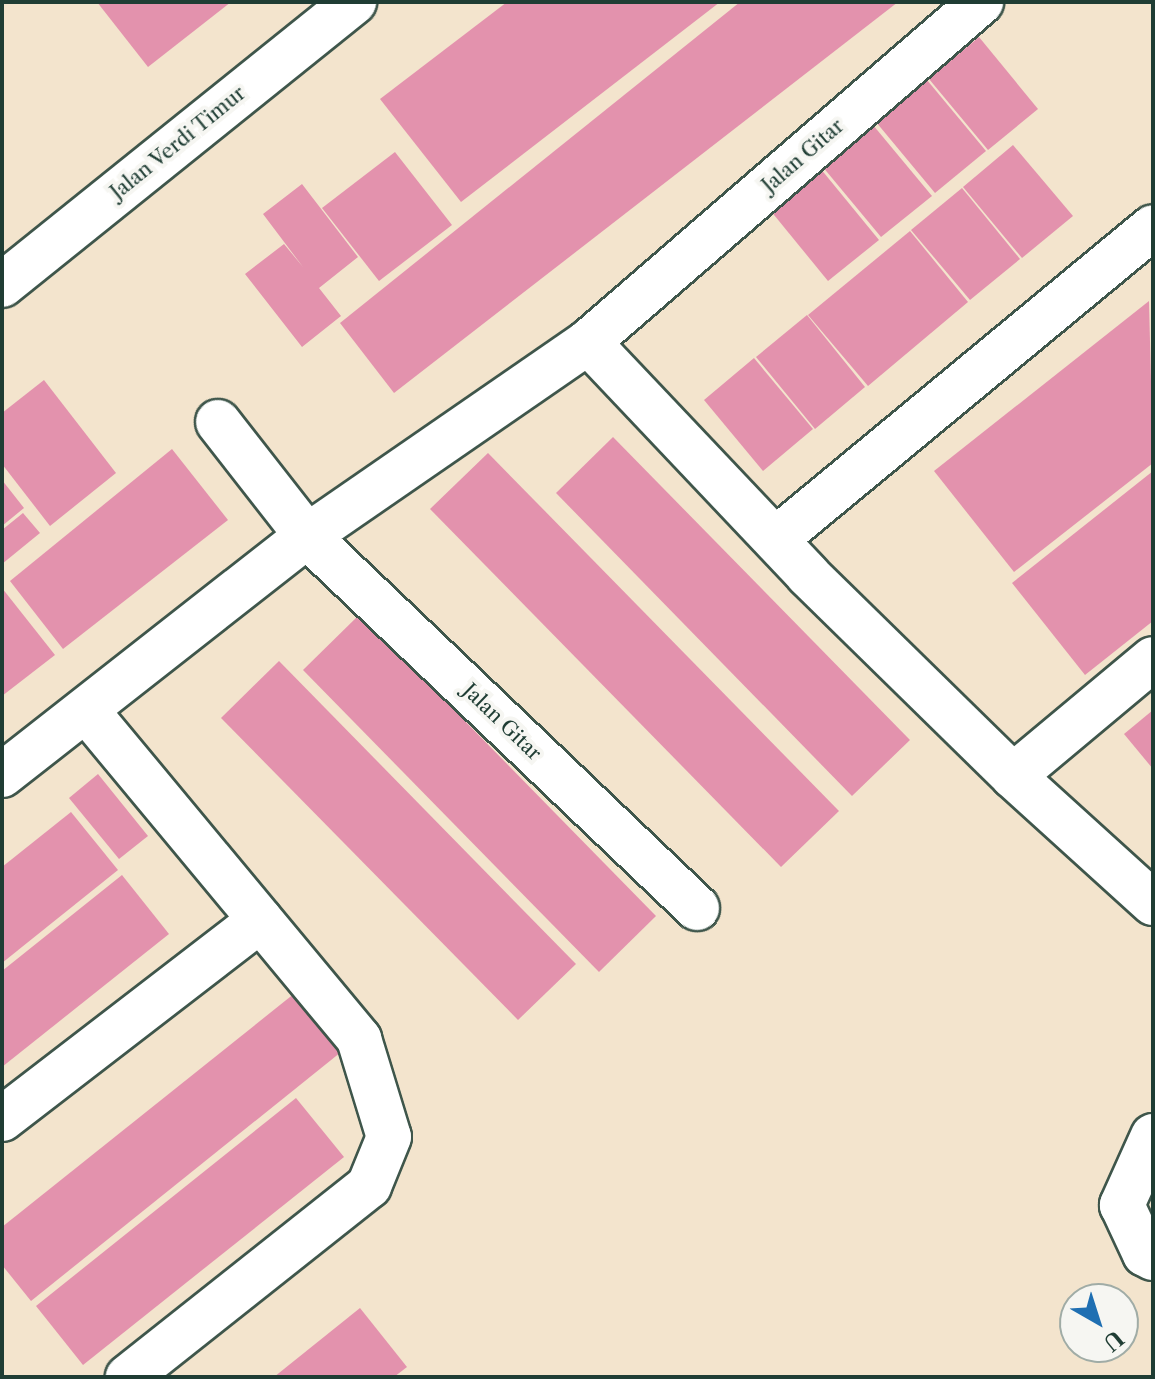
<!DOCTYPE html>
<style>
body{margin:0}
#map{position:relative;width:1155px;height:1379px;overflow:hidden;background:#f3e4cd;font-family:"Libre Caslon Text",serif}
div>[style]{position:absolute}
.building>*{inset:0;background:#e392ad}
.roads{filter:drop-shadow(2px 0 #3f564b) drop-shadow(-2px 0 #3f564b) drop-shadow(0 2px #3f564b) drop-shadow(0 -2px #3f564b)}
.street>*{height:44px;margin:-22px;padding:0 22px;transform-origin:22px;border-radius:22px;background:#fff}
.secondary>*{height:44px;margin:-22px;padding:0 22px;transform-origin:22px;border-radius:22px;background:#fff}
span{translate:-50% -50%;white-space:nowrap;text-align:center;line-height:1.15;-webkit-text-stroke:8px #f6f6f2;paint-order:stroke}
.street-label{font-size:20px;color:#1f3d34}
.frame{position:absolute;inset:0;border:4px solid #1f3d34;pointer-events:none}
.north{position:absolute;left:1059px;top:1283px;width:80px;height:80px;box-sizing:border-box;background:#f6f6f2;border:2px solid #a0aca6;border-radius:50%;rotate:141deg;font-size:22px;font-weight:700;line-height:32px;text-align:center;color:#1f3d34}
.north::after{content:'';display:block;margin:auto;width:28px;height:36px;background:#1f6fb2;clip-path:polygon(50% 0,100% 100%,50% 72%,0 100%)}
</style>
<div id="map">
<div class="building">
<i style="clip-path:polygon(97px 2px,231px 2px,148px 67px)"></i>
<i style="clip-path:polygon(507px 2px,720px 2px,461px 202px,380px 99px)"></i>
<i style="clip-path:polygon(740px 2px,898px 2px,394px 393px,340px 323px)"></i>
<i style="clip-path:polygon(979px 37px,1038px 109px,988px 150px,929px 79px)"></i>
<i style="clip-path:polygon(927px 80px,986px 151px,935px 193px,876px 122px)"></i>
<i style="clip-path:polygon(873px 125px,932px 196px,881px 237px,822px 166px)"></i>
<i style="clip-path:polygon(1013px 145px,1073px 216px,1022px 258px,963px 187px)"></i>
<i style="clip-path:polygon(395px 152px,452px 225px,379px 281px,322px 208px)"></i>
<i style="clip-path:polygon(820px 168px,879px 240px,828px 281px,770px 210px)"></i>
<i style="clip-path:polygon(302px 184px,358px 257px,319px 288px,341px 316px,302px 347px,245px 274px,284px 244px,303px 267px,263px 214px)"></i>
<i style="clip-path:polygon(962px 188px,1020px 259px,970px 300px,911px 230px)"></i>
<i style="clip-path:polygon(910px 231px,968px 302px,868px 386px,808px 315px)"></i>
<i style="clip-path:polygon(1149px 301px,1153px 463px,1014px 572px,934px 471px)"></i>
<i style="clip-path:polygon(807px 315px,865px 387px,815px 429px,756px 357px)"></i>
<i style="clip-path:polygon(754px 358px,813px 429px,763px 471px,704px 400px)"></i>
<i style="clip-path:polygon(44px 380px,116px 473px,50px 526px,2px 464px,2px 413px)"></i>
<i style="clip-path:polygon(613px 437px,910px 740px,852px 796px,556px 493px)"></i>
<i style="clip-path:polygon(172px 449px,228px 520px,63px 649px,10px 581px)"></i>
<i style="clip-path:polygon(488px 453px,839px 811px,781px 867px,430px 509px)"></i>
<i style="clip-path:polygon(1153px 471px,1153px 621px,1085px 675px,1012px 583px)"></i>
<i style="clip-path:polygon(2px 480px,24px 508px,2px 526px)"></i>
<i style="clip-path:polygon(23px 513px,40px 533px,2px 564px,2px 530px)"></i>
<i style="clip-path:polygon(2px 588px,55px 655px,2px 696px)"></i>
<i style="clip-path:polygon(360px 614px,656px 916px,599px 972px,303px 670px)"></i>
<i style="clip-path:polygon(279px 661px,576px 964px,518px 1020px,221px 718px)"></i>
<i style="clip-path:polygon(1153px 710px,1153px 769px,1124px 734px)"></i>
<i style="clip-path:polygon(98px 774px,148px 836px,119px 859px,69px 798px)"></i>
<i style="clip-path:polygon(71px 812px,118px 870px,2px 963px,2px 867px)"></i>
<i style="clip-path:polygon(122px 875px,169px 934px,2px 1067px,2px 971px)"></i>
<i style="clip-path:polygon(305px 985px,351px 1044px,31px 1301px,2px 1265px,2px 1227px)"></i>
<i style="clip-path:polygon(296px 1098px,344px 1157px,83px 1365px,36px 1306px)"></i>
<i style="clip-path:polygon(360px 1308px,407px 1367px,394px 1377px,274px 1377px)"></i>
</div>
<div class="roads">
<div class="street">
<i style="left:588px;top:342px;width:320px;rotate:46.6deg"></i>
<i style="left:808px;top:575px;width:287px;rotate:44.4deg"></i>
<i style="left:1013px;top:776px;width:189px;rotate:42.2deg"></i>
<i style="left:218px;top:422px;width:145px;rotate:52deg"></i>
<i style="left:307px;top:536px;width:539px;rotate:43.65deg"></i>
<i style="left:776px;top:539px;width:489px;rotate:-39.6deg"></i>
<i style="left:86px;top:710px;width:428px;rotate:50.3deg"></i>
<i style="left:359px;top:1039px;width:102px;rotate:73deg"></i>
<i style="left:389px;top:1137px;width:53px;rotate:112.2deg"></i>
<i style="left:369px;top:1186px;width:308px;rotate:141.6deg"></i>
<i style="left:2px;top:775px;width:387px;rotate:-38.1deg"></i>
<i style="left:307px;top:536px;width:341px;rotate:-34.6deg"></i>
<i style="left:588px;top:342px;width:520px;rotate:-40.86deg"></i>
<i style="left:1013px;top:776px;width:182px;rotate:-39.9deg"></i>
<i style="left:2px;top:1119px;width:326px;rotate:-37.6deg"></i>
<i style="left:1153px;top:1136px;width:76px;rotate:114.2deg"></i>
<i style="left:1122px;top:1205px;width:54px;rotate:64.9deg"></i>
<i style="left:1145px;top:1254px;width:9px;rotate:27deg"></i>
</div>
<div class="secondary">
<i style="left:2px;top:285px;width:452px;rotate:-38.8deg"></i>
</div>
</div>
<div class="street-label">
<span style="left:178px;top:143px;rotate:-39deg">Jalan Verdi Timur</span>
<span style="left:803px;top:156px;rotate:-41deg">Jalan Gitar</span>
<span style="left:502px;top:722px;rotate:44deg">Jalan Gitar</span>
</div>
<div class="frame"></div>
<div class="north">U</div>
</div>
